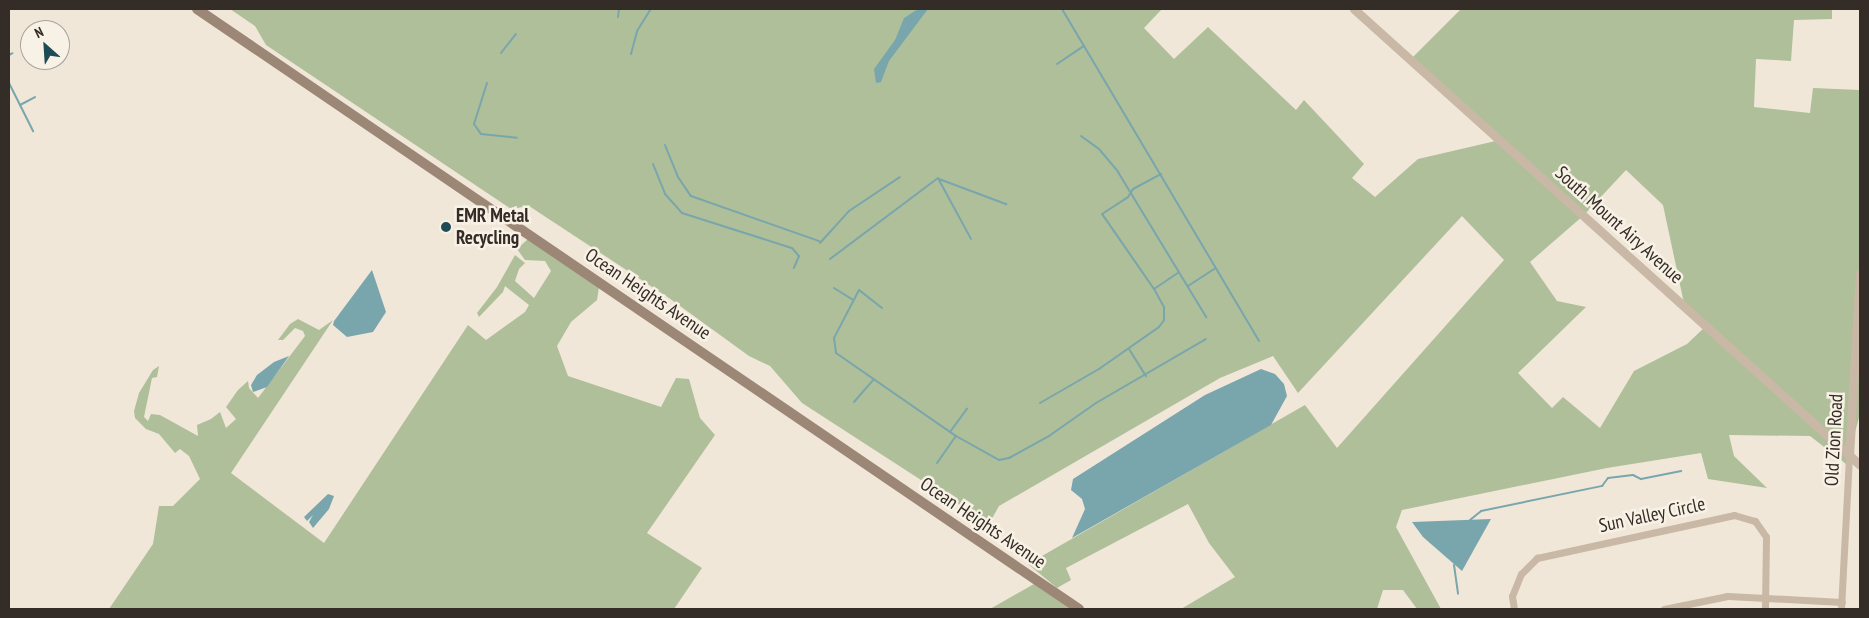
<!DOCTYPE html>
<style>
body{margin:0}
#map{position:relative;width:1869px;height:618px;overflow:hidden;background:#f1e7d9;font-family:"PT Sans Narrow",sans-serif}
div>[style]{position:absolute}
.green>*{inset:0;background:#afbf99}
.water>*{inset:0;background:#79a6ad}
.stream>*{height:2px;margin:-1px;padding:0 1px;transform-origin:1px;border-radius:1px;background:#79a6ad}
.minor>*{height:7px;margin:-3.5px;padding:0 3.5px;transform-origin:3.5px;border-radius:3.5px;background:#c8b8a5}
.tertiary>*{height:9px;margin:-4.5px;padding:0 4.5px;transform-origin:4.5px;border-radius:4.5px;background:#c8b8a5}
.secondary>*{height:10px;margin:-5px;padding:0 5px;transform-origin:5px;border-radius:5px;background:#9c8777}
.dots>*{width:14px;height:14px;translate:-50% -50%;box-sizing:border-box;border:2px solid #f8f1e5;border-radius:50%}
span{translate:-50% -50%;white-space:nowrap;text-align:center;line-height:1.15;-webkit-text-stroke:5px #f8f1e5;paint-order:stroke}
.poi-label{font-size:19px;color:#342c26;font-weight:700}
.left{translate:0 -50%;text-align:left}
.street-label{font-size:19px;color:#342c26}
.frame{position:absolute;inset:0;border:10px solid #342c26;pointer-events:none}
.north{position:absolute;left:20px;top:20px;width:50px;height:50px;box-sizing:border-box;background:#f8f1e5;border:1px solid #aaa299;border-radius:50%;rotate:334deg;font-size:14px;font-weight:700;line-height:20px;text-align:center;color:#342c26}
.north::after{content:'';display:block;margin:auto;width:18px;height:22px;background:#1d4c54;clip-path:polygon(50% 0,100% 100%,50% 72%,0 100%)}
</style>
<div id="map">
<div class="green">
<i style="clip-path:polygon(evenodd,230px 9px,1162px 9px,1144px 28px,1174px 59px,1208px 27px,1296px 110px,1304px 100px,1364px 164px,1352px 178px,1375px 197px,1418px 159px,1500px 140px,1410px 60px,1461px 9px,1832px 9px,1832px 19px,1794px 20px,1791px 61px,1756px 59px,1754px 107px,1810px 113px,1813px 88px,1860px 90px,1860px 414px,1846px 464px,1810px 436px,1729px 435px,1734px 456px,1767px 488px,1708px 479px,1701px 453px,1607px 468px,1402px 510px,1396px 527px,1441px 609px,1417px 609px,1403px 590px,1383px 590px,1377px 609px,1181px 609px,1235px 577px,1209px 543px,1188px 504px,1066px 568px,1071px 580px,1057px 588px,1028px 564px,1305px 405px,1337px 448px,1504px 260px,1462px 216px,1298px 393px,1273px 356px,1220px 378px,999px 506px,989px 524px,802px 403px,770px 366px,749px 356px,669px 298px,529px 206px,511px 209px,266px 45px,255px 26px,230px 9px,1626px 170px,1663px 205px,1685px 308px,1707px 325px,1687px 344px,1634px 371px,1600px 428px,1563px 397px,1552px 408px,1518px 373px,1586px 307px,1557px 301px,1530px 262px,1584px 215px,1626px 170px)"></i>
<i style="clip-path:polygon(528px 239px,599px 287px,597px 300px,571px 322px,557px 346px,568px 376px,661px 407px,676px 378px,689px 379px,700px 418px,715px 435px,647px 533px,702px 568px,674px 609px,109px 609px,153px 544px,159px 506px,173px 506px,200px 479px,189px 456px,180px 449px,175px 453px,159px 434px,146px 429px,135px 418px,134px 411px,139px 393px,153px 370px,159px 366px,157px 377px,152px 378px,144px 417px,148px 421px,151px 414px,160px 415px,198px 436px,197px 425px,211px 419px,220px 412px,226px 428px,236px 419px,226px 407px,238px 390px,248px 381px,249px 388px,258px 398px,305px 336px,303px 331px,295px 328px,283px 340px,278px 340px,290px 324px,298px 319px,319px 330px,333px 320px,231px 473px,324px 543px,468px 325px,486px 340px,525px 312px,529px 305px,505px 286px,503px 292px,479px 317px,477px 313px,497px 287px,515px 255px,525px 263px,519px 269px,515px 281px,534px 298px,551px 271px,545px 261px,525px 260px,517px 249px)"></i>
<i style="clip-path:polygon(1034px 584px,1070px 609px,990px 609px)"></i>
</div>
<div class="water">
<i style="clip-path:polygon(918px 9px,928px 9px,889px 61px,881px 82px,876px 83px,874px 69px,895px 40px,904px 18px)"></i>
<i style="clip-path:polygon(372px 270px,386px 312px,373px 332px,347px 337px,333px 325px,334px 321px)"></i>
<i style="clip-path:polygon(289px 356px,267px 387px,253px 392px,251px 385px,257px 375px,274px 362px)"></i>
<i style="clip-path:polygon(1261px 369px,1275px 374px,1284px 384px,1287px 396px,1271px 425px,1072px 538px,1085px 509px,1082px 499px,1071px 490px,1073px 479px,1205px 395px)"></i>
<i style="clip-path:polygon(328px 494px,334px 496px,329px 509px,313px 528px,309px 522px,313px 515px,307px 521px,304px 517px)"></i>
<i style="clip-path:polygon(1491px 519px,1462px 571px,1423px 537px,1412px 522px)"></i>
</div>
<div class="stream">
<i style="left:1062px;top:9px;width:386px;rotate:59.3deg"></i>
<i style="left:618px;top:17px;width:8px;rotate:-83deg"></i>
<i style="left:501px;top:53px;width:24px;rotate:-52deg"></i>
<i style="left:631px;top:54px;width:24px;rotate:-75deg"></i>
<i style="left:637px;top:31px;width:26px;rotate:-58deg"></i>
<i style="left:9px;top:55px;width:4px;rotate:-27deg"></i>
<i style="left:1057px;top:64px;width:32px;rotate:-34deg"></i>
<i style="left:9px;top:83px;width:54px;rotate:63.4deg"></i>
<i style="left:487px;top:83px;width:43px;rotate:107.6deg"></i>
<i style="left:474px;top:124px;width:12px;rotate:55deg"></i>
<i style="left:481px;top:134px;width:36px;rotate:6deg"></i>
<i style="left:20px;top:105px;width:17px;rotate:-28deg"></i>
<i style="left:1081px;top:136px;width:22px;rotate:36deg"></i>
<i style="left:1099px;top:149px;width:30px;rotate:50deg"></i>
<i style="left:1118px;top:172px;width:170px;rotate:58.7deg"></i>
<i style="left:665px;top:145px;width:35px;rotate:68deg"></i>
<i style="left:678px;top:177px;width:23px;rotate:56deg"></i>
<i style="left:691px;top:196px;width:136px;rotate:19.4deg"></i>
<i style="left:653px;top:164px;width:32px;rotate:68deg"></i>
<i style="left:665px;top:194px;width:25px;rotate:48deg"></i>
<i style="left:682px;top:213px;width:115px;rotate:17.7deg"></i>
<i style="left:792px;top:248px;width:11px;rotate:49deg"></i>
<i style="left:799px;top:256px;width:13px;rotate:113deg"></i>
<i style="left:939px;top:179px;width:72px;rotate:20.5deg"></i>
<i style="left:939px;top:180px;width:67px;rotate:61.5deg"></i>
<i style="left:820px;top:243px;width:43px;rotate:-47.8deg"></i>
<i style="left:849px;top:211px;width:61px;rotate:-33.7deg"></i>
<i style="left:830px;top:259px;width:135px;rotate:-36.9deg"></i>
<i style="left:1188px;top:286px;width:33px;rotate:-33deg"></i>
<i style="left:834px;top:288px;width:22px;rotate:32deg"></i>
<i style="left:1154px;top:289px;width:30px;rotate:-34deg"></i>
<i style="left:882px;top:308px;width:29px;rotate:-142deg"></i>
<i style="left:859px;top:290px;width:54px;rotate:117.5deg"></i>
<i style="left:834px;top:338px;width:15px;rotate:82deg"></i>
<i style="left:836px;top:353px;width:146px;rotate:34.7deg"></i>
<i style="left:956px;top:436px;width:49px;rotate:29.2deg"></i>
<i style="left:999px;top:460px;width:10px;rotate:-11deg"></i>
<i style="left:1009px;top:458px;width:46px;rotate:-28.8deg"></i>
<i style="left:1049px;top:436px;width:57px;rotate:-35.1deg"></i>
<i style="left:1096px;top:403px;width:127px;rotate:-30.2deg"></i>
<i style="left:1129px;top:349px;width:32px;rotate:58deg"></i>
<i style="left:854px;top:402px;width:29px;rotate:-49deg"></i>
<i style="left:1040px;top:403px;width:68px;rotate:-30deg"></i>
<i style="left:1099px;top:369px;width:73px;rotate:-35deg"></i>
<i style="left:1159px;top:327px;width:9px;rotate:-54deg"></i>
<i style="left:1164px;top:320px;width:13px;rotate:-90deg"></i>
<i style="left:1164px;top:307px;width:21px;rotate:-119deg"></i>
<i style="left:1154px;top:289px;width:91px;rotate:-124.7deg"></i>
<i style="left:1102px;top:214px;width:31px;rotate:-33deg"></i>
<i style="left:1128px;top:197px;width:9px;rotate:-58deg"></i>
<i style="left:1133px;top:189px;width:32px;rotate:-28deg"></i>
<i style="left:950px;top:432px;width:29px;rotate:-54deg"></i>
<i style="left:937px;top:463px;width:33px;rotate:-55deg"></i>
<i style="left:1470px;top:520px;width:14px;rotate:-39deg"></i>
<i style="left:1481px;top:511px;width:124px;rotate:-11.7deg"></i>
<i style="left:1602px;top:486px;width:10px;rotate:-53deg"></i>
<i style="left:1608px;top:478px;width:25px;rotate:-7deg"></i>
<i style="left:1633px;top:475px;width:9px;rotate:27deg"></i>
<i style="left:1641px;top:479px;width:41px;rotate:-11.3deg"></i>
<i style="left:1454px;top:565px;width:29px;rotate:82deg"></i>
</div>
<div class="minor">
<i style="left:1514px;top:609px;width:13px;rotate:-99deg"></i>
<i style="left:1512px;top:596px;width:24px;rotate:-68deg"></i>
<i style="left:1521px;top:574px;width:23px;rotate:-45deg"></i>
<i style="left:1537px;top:558px;width:202px;rotate:-12.3deg"></i>
<i style="left:1734px;top:515px;width:22px;rotate:16deg"></i>
<i style="left:1755px;top:521px;width:19px;rotate:55deg"></i>
<i style="left:1766px;top:537px;width:72px;rotate:90.8deg"></i>
<i style="left:1664px;top:609px;width:65px;rotate:-11.5deg"></i>
<i style="left:1728px;top:596px;width:114px;rotate:3deg"></i>
<i style="left:1841px;top:609px;width:153px;rotate:-87deg"></i>
</div>
<div class="tertiary">
<i style="left:1354px;top:9px;width:681px;rotate:42.02deg"></i>
<i style="left:1849px;top:456px;width:183px;rotate:-86.6deg"></i>
</div>
<div class="secondary">
<i style="left:197px;top:9px;width:1067px;rotate:34.23deg"></i>
</div>
<div class="dots">
<i style="left:446px;top:227px;background:#1d4c54"></i>
</div>
<div class="poi-label">
<span class="left" style="left:456px;top:227px">EMR Metal<br>Recycling</span>
</div>
<div class="street-label">
<span style="left:1619px;top:225px;rotate:42deg">South Mount Airy Avenue</span>
<span style="left:648px;top:294px;rotate:34deg">Ocean Heights Avenue</span>
<span style="left:1834px;top:440px;rotate:-87deg">Old Zion Road</span>
<span style="left:1652px;top:515px;rotate:-12deg">Sun Valley Circle</span>
<span style="left:983px;top:523px;rotate:34deg">Ocean Heights Avenue</span>
</div>
<div class="frame"></div>
<div class="north">N</div>
</div>
